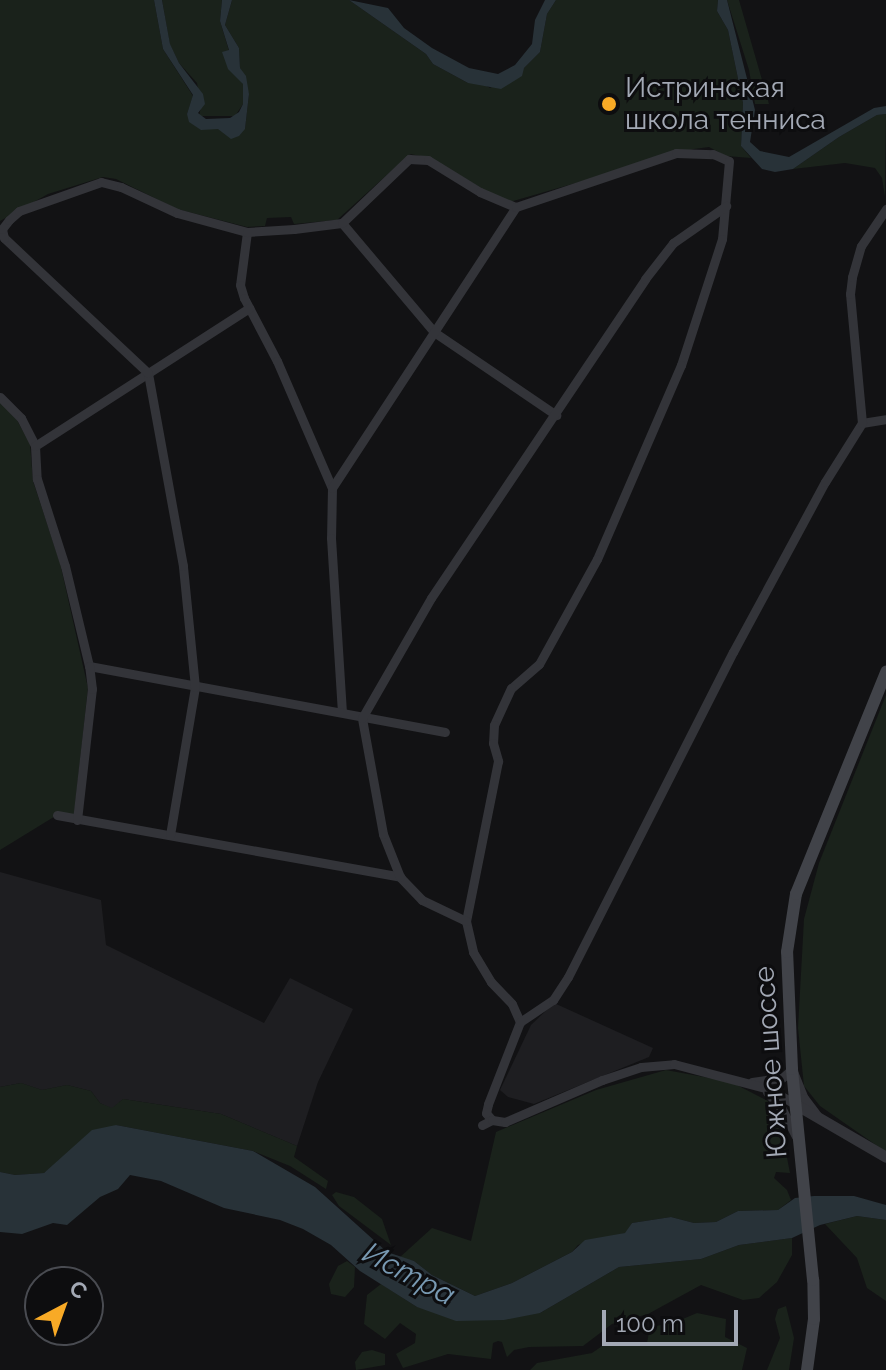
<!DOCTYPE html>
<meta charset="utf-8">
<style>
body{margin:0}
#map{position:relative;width:886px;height:1370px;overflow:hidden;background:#121214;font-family:Raleway,sans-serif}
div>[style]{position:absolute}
.built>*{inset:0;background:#1e1e21}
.green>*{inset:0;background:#1a221b}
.water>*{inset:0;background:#283238}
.minor>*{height:9px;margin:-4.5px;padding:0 4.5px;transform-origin:4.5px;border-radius:4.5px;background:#333439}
.tertiary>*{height:11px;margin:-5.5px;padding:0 5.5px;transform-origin:5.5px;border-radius:5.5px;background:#333439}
.secondary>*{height:12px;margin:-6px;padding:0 6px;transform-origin:6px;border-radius:6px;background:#414349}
.dots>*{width:22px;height:22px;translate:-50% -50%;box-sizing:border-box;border:4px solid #0d0d0f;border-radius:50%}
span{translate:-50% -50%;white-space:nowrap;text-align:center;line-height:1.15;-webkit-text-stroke:6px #0d0d0f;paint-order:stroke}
.poi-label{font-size:28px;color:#a3a9b5}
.left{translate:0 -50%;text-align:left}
.street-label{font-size:28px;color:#a3a9b5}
.water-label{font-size:30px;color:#7899b2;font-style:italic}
.north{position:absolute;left:24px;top:1266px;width:80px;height:80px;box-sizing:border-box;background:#0d0d0f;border:2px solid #494b51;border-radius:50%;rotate:41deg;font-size:22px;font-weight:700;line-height:32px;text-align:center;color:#a3a9b5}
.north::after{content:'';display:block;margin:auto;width:28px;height:36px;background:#f8aa26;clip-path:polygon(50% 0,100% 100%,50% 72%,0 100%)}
.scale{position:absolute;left:602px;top:1310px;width:136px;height:36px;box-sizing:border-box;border:4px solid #a3a9b5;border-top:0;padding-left:10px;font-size:24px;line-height:28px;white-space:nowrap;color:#a3a9b5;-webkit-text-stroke:6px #0d0d0f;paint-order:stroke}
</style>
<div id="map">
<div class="built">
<i style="clip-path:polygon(0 872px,101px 900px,106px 945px,264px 1023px,290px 978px,353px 1009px,318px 1082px,297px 1146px,221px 1114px,123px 1099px,112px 1109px,100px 1103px,91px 1091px,67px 1085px,42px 1090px,21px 1083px,0 1087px)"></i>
<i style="clip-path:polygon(554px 1003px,653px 1048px,649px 1057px,534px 1104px,508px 1097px,500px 1090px,531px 1025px)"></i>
</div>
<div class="green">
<i style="clip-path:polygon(0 0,154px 0,163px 49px,193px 96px,187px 114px,208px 129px,245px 129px,249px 94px,240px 68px,239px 48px,225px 25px,232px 0,349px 0,426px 54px,433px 64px,468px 83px,482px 83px,490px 88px,524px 68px,540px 52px,547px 14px,556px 0,718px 0,717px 11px,728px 30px,743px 103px,741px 146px,751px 158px,726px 156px,709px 147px,694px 149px,506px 203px,431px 158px,410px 154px,337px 220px,294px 224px,291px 217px,267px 218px,265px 226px,247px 227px,177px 209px,116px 179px,103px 177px,48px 194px,0 221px)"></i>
<i style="clip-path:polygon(162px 0,222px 0,220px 21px,229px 51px,225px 52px,243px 84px,243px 104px,235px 116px,199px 116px,201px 107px,197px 83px,179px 63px,170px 45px)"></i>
<i style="clip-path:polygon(727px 0,739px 0,769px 104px,755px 104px,749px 70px)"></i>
<i style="clip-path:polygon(886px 114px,885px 197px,882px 178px,875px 168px,845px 163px,793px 169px,839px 137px,877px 115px)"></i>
<i style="clip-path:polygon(0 401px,17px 420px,30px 444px,33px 481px,60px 563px,88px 688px,74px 815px,57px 815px,0 850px)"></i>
<i style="clip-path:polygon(886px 695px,886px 1152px,820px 1106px,804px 1086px,798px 1028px,804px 919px,819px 863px)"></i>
<i style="clip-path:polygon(666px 1070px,731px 1082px,768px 1101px,782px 1132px,790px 1173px,776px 1172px,774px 1178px,787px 1190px,791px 1200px,778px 1210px,738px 1211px,716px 1222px,694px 1223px,671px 1217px,632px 1223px,626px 1233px,578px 1245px,572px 1252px,512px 1283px,475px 1296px,432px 1275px,414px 1261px,399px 1258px,432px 1228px,471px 1241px,496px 1132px,596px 1090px)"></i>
<i style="clip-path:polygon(21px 1083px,42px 1090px,67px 1085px,91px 1091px,100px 1103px,112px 1108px,123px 1099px,221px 1114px,297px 1146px,294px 1157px,328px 1181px,326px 1189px,290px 1166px,253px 1151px,116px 1125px,44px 1173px,15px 1175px,0 1172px,0 1087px)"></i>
<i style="clip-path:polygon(336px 1192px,354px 1197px,382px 1219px,391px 1245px,339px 1206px,332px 1195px)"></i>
<i style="clip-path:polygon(857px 1216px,886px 1220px,886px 1301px,867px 1288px,857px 1258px,825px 1224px)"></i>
<i style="clip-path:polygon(792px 1238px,792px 1255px,777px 1282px,759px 1298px,743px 1300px,701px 1285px,648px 1314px,612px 1324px,583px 1346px,529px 1347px,514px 1350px,507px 1357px,502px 1342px,498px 1341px,493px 1343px,491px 1359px,448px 1354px,403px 1368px,396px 1354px,415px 1343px,416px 1334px,400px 1323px,385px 1339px,364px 1324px,367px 1295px,381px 1284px,417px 1307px,540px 1313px,619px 1267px,701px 1259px,739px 1245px)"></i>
<i style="clip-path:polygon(347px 1261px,355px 1267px,354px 1287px,345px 1297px,331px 1294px,329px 1284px,338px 1266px)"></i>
<i style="clip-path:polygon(786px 1306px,794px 1338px,789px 1370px,767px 1370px,780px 1338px,775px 1319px,778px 1309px)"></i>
<i style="clip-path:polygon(697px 1313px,726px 1319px,725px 1337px,747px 1348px,742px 1370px,530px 1370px,537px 1363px,592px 1353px,608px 1342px,638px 1346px,647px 1343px,650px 1327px,673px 1323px)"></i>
<i style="clip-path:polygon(372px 1350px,385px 1354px,385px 1365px,356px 1370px,355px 1362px,362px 1352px)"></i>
</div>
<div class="water">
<i style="clip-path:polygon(154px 0,162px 0,170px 44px,179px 63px,203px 94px,205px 104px,198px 113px,206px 119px,230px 118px,239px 112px,243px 104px,243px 84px,228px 69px,222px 52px,229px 50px,220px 21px,222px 0,232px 0,225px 25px,239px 48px,240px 68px,246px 76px,249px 94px,245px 129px,239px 136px,231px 139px,218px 129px,201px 130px,189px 122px,187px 114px,193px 95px,163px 49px)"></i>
<i style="clip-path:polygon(349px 0,388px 8px,404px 28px,432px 48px,469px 68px,498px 74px,515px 65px,532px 44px,535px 20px,545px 0,556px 0,547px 14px,540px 52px,524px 68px,522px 76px,501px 89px,468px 83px,433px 64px,426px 54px)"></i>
<i style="clip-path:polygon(718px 0,727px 0,755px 110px,750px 142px,760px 151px,789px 157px,874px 108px,886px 106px,886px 114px,877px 115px,839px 137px,793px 169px,775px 172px,762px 169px,741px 146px,743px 103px,728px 30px,717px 11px)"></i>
<i style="clip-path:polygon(116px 1125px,253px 1151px,315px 1187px,387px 1252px,414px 1261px,432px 1275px,475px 1296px,512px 1283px,572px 1252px,585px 1240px,625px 1233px,632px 1223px,671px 1217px,694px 1223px,716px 1222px,738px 1211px,778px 1210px,795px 1198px,814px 1196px,854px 1196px,886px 1205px,886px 1220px,857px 1216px,820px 1225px,792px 1238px,739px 1245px,701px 1259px,619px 1267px,540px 1313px,504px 1320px,456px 1321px,417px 1307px,360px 1271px,331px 1245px,303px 1229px,280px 1220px,224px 1208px,161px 1181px,130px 1175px,118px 1189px,100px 1197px,67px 1225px,53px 1223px,22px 1234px,0 1232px,0 1172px,15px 1175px,44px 1173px,92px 1130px)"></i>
</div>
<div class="minor">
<i style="left:342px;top:223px;width:143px;rotate:49.8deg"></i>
<i style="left:434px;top:332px;width:148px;rotate:34.2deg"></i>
<i style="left:247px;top:232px;width:53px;rotate:97.5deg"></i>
<i style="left:240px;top:285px;width:14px;rotate:73deg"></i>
<i style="left:244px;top:298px;width:71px;rotate:62.4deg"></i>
<i style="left:277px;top:361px;width:138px;rotate:66.6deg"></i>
<i style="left:332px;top:488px;width:50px;rotate:91.1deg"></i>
<i style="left:331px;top:538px;width:174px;rotate:86.4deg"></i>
<i style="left:0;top:397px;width:30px;rotate:45deg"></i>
<i style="left:21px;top:418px;width:31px;rotate:63deg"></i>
<i style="left:35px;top:446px;width:33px;rotate:87deg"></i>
<i style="left:37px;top:479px;width:91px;rotate:72.2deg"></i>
<i style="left:65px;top:566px;width:103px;rotate:76.5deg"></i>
<i style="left:89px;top:666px;width:362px;rotate:10.5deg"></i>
<i style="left:862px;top:423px;width:24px;rotate:-9deg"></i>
<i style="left:35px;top:446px;width:255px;rotate:-32.8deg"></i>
<i style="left:332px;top:488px;width:336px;rotate:-56.8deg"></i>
<i style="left:57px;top:815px;width:349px;rotate:10.2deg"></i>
<i style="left:77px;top:820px;width:132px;rotate:-83.5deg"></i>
<i style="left:92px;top:689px;width:23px;rotate:-97deg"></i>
<i style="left:170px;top:835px;width:150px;rotate:-80.4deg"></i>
<i style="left:195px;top:687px;width:122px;rotate:-95.7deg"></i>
<i style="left:183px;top:566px;width:196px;rotate:-100.3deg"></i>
<i style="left:148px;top:373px;width:197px;rotate:-136.8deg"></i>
<i style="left:4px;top:238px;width:9px;rotate:-103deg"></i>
<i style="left:2px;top:229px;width:11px;rotate:-52deg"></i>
<i style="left:9px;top:220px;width:13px;rotate:-42deg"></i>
<i style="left:19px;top:211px;width:87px;rotate:-19.5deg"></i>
<i style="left:101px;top:182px;width:21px;rotate:14deg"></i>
<i style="left:121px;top:187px;width:62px;rotate:24.9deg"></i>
<i style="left:177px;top:213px;width:73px;rotate:15.2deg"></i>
<i style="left:247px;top:232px;width:47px;rotate:-3.7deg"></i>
<i style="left:294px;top:229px;width:48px;rotate:-7.1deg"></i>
<i style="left:342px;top:223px;width:93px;rotate:-43.7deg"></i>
<i style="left:409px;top:159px;width:19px;rotate:3deg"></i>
<i style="left:428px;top:160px;width:61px;rotate:31.6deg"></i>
<i style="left:480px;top:192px;width:39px;rotate:23deg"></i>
<i style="left:516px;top:207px;width:169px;rotate:-18.6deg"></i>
<i style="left:676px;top:153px;width:37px;rotate:2deg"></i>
<i style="left:713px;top:154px;width:17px;rotate:24deg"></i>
<i style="left:729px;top:161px;width:78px;rotate:95.1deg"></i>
<i style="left:722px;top:239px;width:133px;rotate:108deg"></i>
<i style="left:681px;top:365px;width:211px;rotate:113.4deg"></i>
<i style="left:597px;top:559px;width:120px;rotate:118.9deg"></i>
<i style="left:539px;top:664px;width:37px;rotate:139deg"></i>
<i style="left:511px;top:688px;width:41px;rotate:114.7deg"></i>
<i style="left:494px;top:725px;width:18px;rotate:93deg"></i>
<i style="left:493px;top:743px;width:19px;rotate:74deg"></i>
<i style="left:498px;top:761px;width:163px;rotate:101.3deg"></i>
<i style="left:466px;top:921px;width:32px;rotate:77deg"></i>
<i style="left:473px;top:952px;width:35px;rotate:59deg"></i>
<i style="left:491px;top:982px;width:30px;rotate:46deg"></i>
<i style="left:512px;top:1004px;width:20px;rotate:66deg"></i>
<i style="left:466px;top:921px;width:49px;rotate:-154.5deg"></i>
<i style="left:422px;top:900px;width:32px;rotate:-134deg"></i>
<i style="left:400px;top:877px;width:46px;rotate:-111.6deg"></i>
<i style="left:383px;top:834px;width:118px;rotate:-100.3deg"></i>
<i style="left:362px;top:718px;width:138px;rotate:-60.1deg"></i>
<i style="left:431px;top:598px;width:384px;rotate:-56.1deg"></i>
<i style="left:645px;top:279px;width:46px;rotate:-52.1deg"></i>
<i style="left:673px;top:243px;width:65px;rotate:-34.9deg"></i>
<i style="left:752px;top:1082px;width:30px;rotate:-8deg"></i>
<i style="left:782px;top:1078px;width:13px;rotate:-42deg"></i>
<i style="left:792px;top:1069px;width:31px;rotate:68deg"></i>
<i style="left:804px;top:1098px;width:21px;rotate:53deg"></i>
<i style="left:767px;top:1092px;width:23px;rotate:49deg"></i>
<i style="left:782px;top:1109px;width:30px;rotate:63deg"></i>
<i style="left:492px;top:1120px;width:9px;rotate:-131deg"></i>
<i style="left:486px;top:1113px;width:9px;rotate:-77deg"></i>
<i style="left:488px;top:1104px;width:88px;rotate:-68.7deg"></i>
<i style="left:520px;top:1022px;width:40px;rotate:-34deg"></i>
<i style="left:553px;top:1000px;width:27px;rotate:-57deg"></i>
<i style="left:568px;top:977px;width:364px;rotate:-63.1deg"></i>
<i style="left:733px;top:652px;width:193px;rotate:-61.6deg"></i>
<i style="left:825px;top:482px;width:70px;rotate:-57.9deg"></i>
<i style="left:862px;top:423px;width:130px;rotate:-95.3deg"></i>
<i style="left:850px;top:294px;width:17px;rotate:-83deg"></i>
<i style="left:852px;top:277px;width:32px;rotate:-74deg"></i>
<i style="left:861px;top:246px;width:45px;rotate:-56deg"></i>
<i style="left:482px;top:1125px;width:11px;rotate:-27deg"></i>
<i style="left:492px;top:1120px;width:13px;rotate:9deg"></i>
<i style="left:505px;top:1122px;width:106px;rotate:-23.4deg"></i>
<i style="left:602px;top:1080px;width:41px;rotate:-18.4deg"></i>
<i style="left:641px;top:1067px;width:33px;rotate:-5deg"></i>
<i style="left:674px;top:1064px;width:98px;rotate:14.7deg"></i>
<i style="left:769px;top:1089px;width:30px;rotate:30deg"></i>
</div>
<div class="tertiary">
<i style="left:795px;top:1104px;width:105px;rotate:30.2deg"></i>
</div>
<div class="secondary">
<i style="left:807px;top:1370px;width:51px;rotate:-82.2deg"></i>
<i style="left:814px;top:1319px;width:39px;rotate:-91deg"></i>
<i style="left:813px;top:1280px;width:212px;rotate:-95.7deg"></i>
<i style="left:792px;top:1069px;width:117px;rotate:-92.4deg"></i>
<i style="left:787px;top:952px;width:59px;rotate:-81.2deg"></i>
<i style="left:796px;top:894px;width:240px;rotate:-67.9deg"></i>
</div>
<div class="dots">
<i style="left:609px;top:104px;background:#f8aa26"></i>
</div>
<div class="poi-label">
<span class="left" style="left:625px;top:104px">Истринская<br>школа тенниса</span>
</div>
<div class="street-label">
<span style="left:771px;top:1062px;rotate:-94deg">Южное шоссе</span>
</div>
<div class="water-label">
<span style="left:409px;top:1274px;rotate:28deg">Истра</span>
</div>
<div class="north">С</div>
<div class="scale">100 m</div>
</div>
